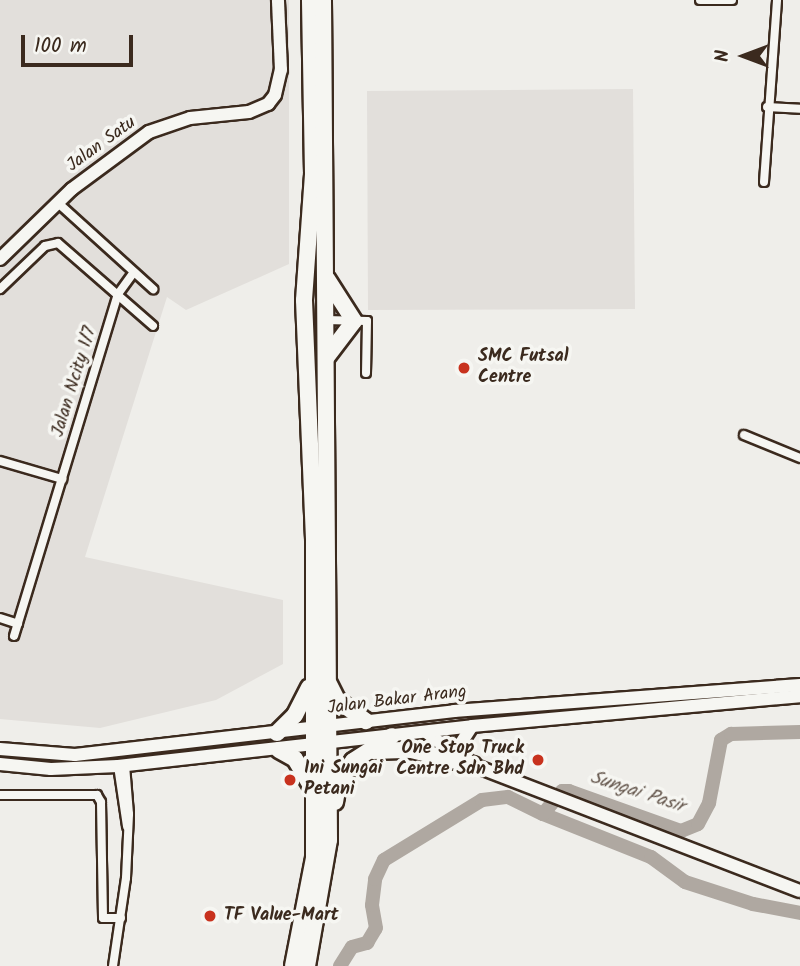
<!DOCTYPE html>
<style>
body{margin:0}
#map{position:relative;width:800px;height:966px;overflow:hidden;background:#efeeea;font-family:Kalam,sans-serif}
div>[style]{position:absolute}
.built>*{inset:0;background:#e2dfdb}
.river>*{height:14px;margin:-7px;padding:0 7px;transform-origin:7px;border-radius:7px;background:#afa8a1}
.roads{filter:drop-shadow(2px 0 #3b2a1e) drop-shadow(-2px 0 #3b2a1e) drop-shadow(0 2px #3b2a1e) drop-shadow(0 -2px #3b2a1e)}
.street>*{height:8px;margin:-4px;padding:0 4px;transform-origin:4px;border-radius:4px;background:#f6f6f2}
.secondary>*{height:12px;margin:-6px;padding:0 6px;transform-origin:6px;border-radius:6px;background:#f6f6f2}
.primary>*{height:12px;margin:-6px;padding:0 6px;transform-origin:6px;border-radius:6px;background:#f6f6f2}
.highway>*{height:16px;margin:-8px;padding:0 8px;transform-origin:8px;border-radius:8px;background:#f6f6f2}
.dots>*{width:19px;height:19px;translate:-50% -50%;box-sizing:border-box;border:4px solid #f6f6f2;border-radius:50%}
span{translate:-50% -50%;white-space:nowrap;text-align:center;line-height:1.15;-webkit-text-stroke:7px #f6f6f2;paint-order:stroke}
.street-label{font-size:18px;color:#3b2a1e}
.poi-label{font-size:18px;color:#3b2a1e;font-weight:700}
.left{translate:0 -50%;text-align:left}
.right{translate:-100% -50%;text-align:right}
.water-label{font-size:19px;color:#64564c;font-style:italic}
.north{position:absolute;left:709px;top:21px;width:70px;height:70px;-webkit-text-stroke:5px #f6f6f2;paint-order:stroke;rotate:270deg;font-size:19px;font-weight:700;line-height:28px;text-align:center;color:#3b2a1e}
.north::after{content:'';display:block;margin:auto;width:24px;height:32px;background:#3b2a1e;clip-path:polygon(50% 0,100% 100%,50% 72%,0 100%)}
.scale{position:absolute;left:21px;top:35px;width:112px;height:32px;box-sizing:border-box;border:4px solid #3b2a1e;border-top:0;padding-left:9px;font-size:21px;line-height:24px;white-space:nowrap;color:#3b2a1e;-webkit-text-stroke:5px #f6f6f2;paint-order:stroke}
</style>
<div id="map">
<div class="built">
<i style="clip-path:polygon(0 0,289px 0,289px 264px,186px 310px,167px 297px,85px 557px,283px 600px,283px 664px,216px 700px,100px 728px,0 719px)"></i>
<i style="clip-path:polygon(633px 89px,635px 309px,368px 310px,367px 91px)"></i>
</div>
<div class="river">
<i style="left:543px;top:814px;width:116px;rotate:21.7deg"></i>
<i style="left:651px;top:857px;width:42px;rotate:36.3deg"></i>
<i style="left:685px;top:882px;width:71px;rotate:17.9deg"></i>
<i style="left:753px;top:904px;width:48px;rotate:10.8deg"></i>
<i style="left:340px;top:966px;width:22px;rotate:-58deg"></i>
<i style="left:352px;top:947px;width:16px;rotate:-15deg"></i>
<i style="left:367px;top:943px;width:17px;rotate:-59deg"></i>
<i style="left:376px;top:928px;width:23px;rotate:-100deg"></i>
<i style="left:372px;top:905px;width:26px;rotate:-83deg"></i>
<i style="left:375px;top:879px;width:21px;rotate:-65deg"></i>
<i style="left:384px;top:860px;width:115px;rotate:-31.5deg"></i>
<i style="left:482px;top:800px;width:26px;rotate:-7deg"></i>
<i style="left:508px;top:797px;width:39px;rotate:26deg"></i>
<i style="left:543px;top:814px;width:30px;rotate:-50deg"></i>
<i style="left:562px;top:791px;width:7px"></i>
<i style="left:569px;top:791px;width:119px;rotate:19.7deg"></i>
<i style="left:681px;top:831px;width:18px;rotate:-22deg"></i>
<i style="left:698px;top:824px;width:24px;rotate:-62deg"></i>
<i style="left:709px;top:803px;width:64px;rotate:-79.2deg"></i>
<i style="left:721px;top:740px;width:12px;rotate:-31deg"></i>
<i style="left:731px;top:734px;width:69px;rotate:-1.7deg"></i>
</div>
<div class="roads">
<div class="street">
<i style="left:700px;top:0;width:32px"></i>
<i style="left:767px;top:107px;width:33px;rotate:3deg"></i>
<i style="left:764px;top:182px;width:182px;rotate:-85.9deg"></i>
<i style="left:57px;top:202px;width:130px;rotate:42.2deg"></i>
<i style="left:0;top:289px;width:62px;rotate:-43.7deg"></i>
<i style="left:45px;top:246px;width:13px;rotate:-13deg"></i>
<i style="left:58px;top:243px;width:126px;rotate:41.1deg"></i>
<i style="left:325px;top:320px;width:42px;rotate:1.4deg"></i>
<i style="left:367px;top:321px;width:52px;rotate:91.1deg"></i>
<i style="left:744px;top:435px;width:61px;rotate:22.3deg"></i>
<i style="left:0;top:461px;width:65px;rotate:16.2deg"></i>
<i style="left:0;top:618px;width:19px;rotate:18deg"></i>
<i style="left:14px;top:636px;width:357px;rotate:-73.1deg"></i>
<i style="left:118px;top:294px;width:27px;rotate:-54deg"></i>
<i style="left:118px;top:766px;width:61px;rotate:81.5deg"></i>
<i style="left:0;top:795px;width:97px"></i>
<i style="left:97px;top:795px;width:8px;rotate:60deg"></i>
<i style="left:101px;top:802px;width:116px;rotate:89deg"></i>
<i style="left:103px;top:918px;width:18px"></i>
<i style="left:113px;top:966px;width:89px;rotate:-81.6deg"></i>
<i style="left:126px;top:878px;width:64px;rotate:-87.3deg"></i>
<i style="left:129px;top:814px;width:49px;rotate:-94.7deg"></i>
</div>
<div class="secondary">
<i style="left:0;top:259px;width:100px;rotate:-44.2deg"></i>
<i style="left:72px;top:189px;width:96px;rotate:-36.5deg"></i>
<i style="left:149px;top:132px;width:43px;rotate:-18.9deg"></i>
<i style="left:190px;top:118px;width:59px;rotate:-5.8deg"></i>
<i style="left:249px;top:112px;width:21px;rotate:-23deg"></i>
<i style="left:268px;top:104px;width:11px;rotate:-52deg"></i>
<i style="left:275px;top:95px;width:26px;rotate:-77deg"></i>
<i style="left:281px;top:70px;width:70px;rotate:-92.5deg"></i>
<i style="left:473px;top:765px;width:350px;rotate:21.1deg"></i>
</div>
<div class="primary">
<i style="left:426px;top:732px;width:43px;rotate:37.4deg"></i>
<i style="left:0;top:749px;width:75px;rotate:4.6deg"></i>
<i style="left:75px;top:755px;width:382px;rotate:-6.6deg"></i>
<i style="left:454px;top:711px;width:347px;rotate:-4.3deg"></i>
<i style="left:467px;top:760px;width:18px;rotate:-109deg"></i>
<i style="left:461px;top:743px;width:20px;rotate:-57deg"></i>
<i style="left:0;top:764px;width:51px;rotate:5.6deg"></i>
<i style="left:51px;top:769px;width:67px;rotate:-2.6deg"></i>
<i style="left:118px;top:766px;width:356px;rotate:-6.4deg"></i>
<i style="left:472px;top:726px;width:329px;rotate:-5.2deg"></i>
</div>
<div class="highway">
<i style="left:326px;top:358px;width:46px;rotate:-52.9deg"></i>
<i style="left:354px;top:321px;width:50px;rotate:-122.7deg"></i>
<i style="left:329px;top:684px;width:18px;rotate:63deg"></i>
<i style="left:337px;top:700px;width:36px;rotate:36deg"></i>
<i style="left:277px;top:733px;width:25px;rotate:-45deg"></i>
<i style="left:295px;top:715px;width:31px;rotate:-63deg"></i>
<i style="left:279px;top:750px;width:18px;rotate:29deg"></i>
<i style="left:295px;top:759px;width:33px;rotate:59deg"></i>
<i style="left:373px;top:751px;width:38px;rotate:-2deg"></i>
<i style="left:411px;top:750px;width:64px;rotate:13.6deg"></i>
<i style="left:335px;top:802px;width:17px;rotate:-80deg"></i>
<i style="left:338px;top:785px;width:28px;rotate:-58deg"></i>
<i style="left:353px;top:761px;width:46px;rotate:-32.7deg"></i>
<i style="left:293px;top:966px;width:110px;rotate:-79deg"></i>
<i style="left:314px;top:858px;width:319px;rotate:-90deg"></i>
<i style="left:314px;top:539px;width:239px;rotate:-92.4deg"></i>
<i style="left:304px;top:300px;width:127px;rotate:-85.9deg"></i>
<i style="left:313px;top:173px;width:173px;rotate:-91deg"></i>
<i style="left:307px;top:966px;width:128px;rotate:-80.1deg"></i>
<i style="left:329px;top:840px;width:840px;rotate:-90.41deg"></i>
</div>
</div>
<div class="dots">
<i style="left:464px;top:368px;background:#c8321e"></i>
<i style="left:538px;top:760px;background:#c8321e"></i>
<i style="left:290px;top:780px;background:#c8321e"></i>
<i style="left:210px;top:916px;background:#c8321e"></i>
</div>
<div class="street-label">
<span style="left:102px;top:145px;rotate:-36deg">Jalan Satu</span>
<span style="left:75px;top:382px;rotate:-73deg">Jalan Ncity 1/7</span>
<span style="left:397px;top:701px;rotate:-7deg">Jalan Bakar Arang</span>
</div>
<div class="poi-label">
<span class="left" style="left:478px;top:368px">SMC Futsal<br>Centre</span>
<span class="right" style="left:524px;top:760px">One Stop Truck<br>Centre Sdn Bhd</span>
<span class="left" style="left:304px;top:780px">Ini Sungai<br>Petani</span>
<span class="left" style="left:224px;top:916px">TF Value-Mart</span>
</div>
<div class="water-label">
<span style="left:637px;top:793px;rotate:18deg">Sungai Pasir</span>
</div>
<div class="north">N</div>
<div class="scale">100 m</div>
</div>
